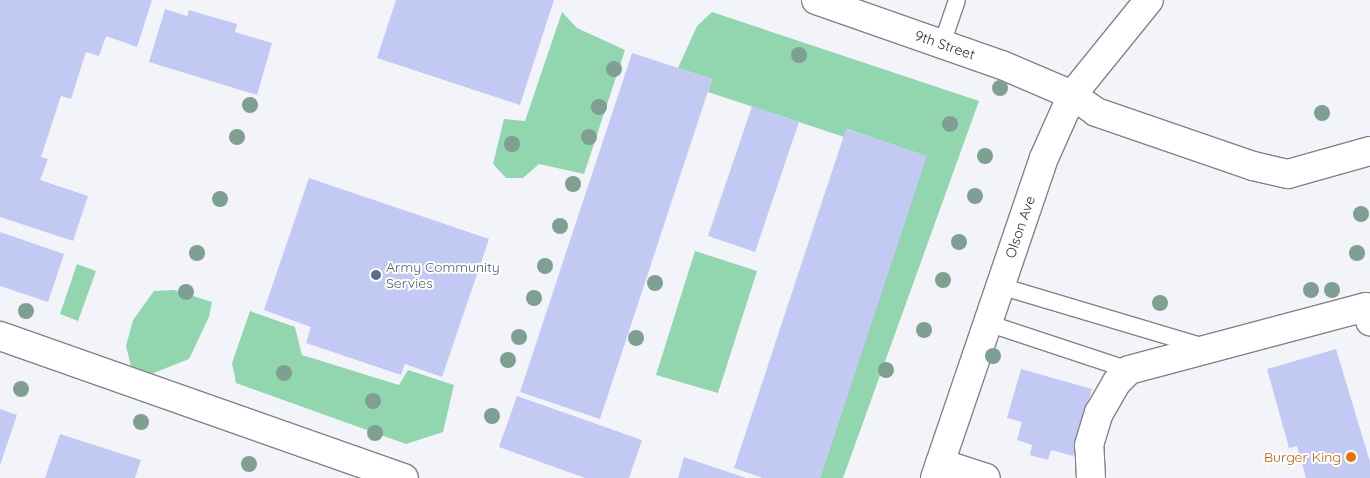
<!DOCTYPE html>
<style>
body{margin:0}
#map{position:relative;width:1370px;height:478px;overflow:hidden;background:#f2f4fa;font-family:Quicksand,sans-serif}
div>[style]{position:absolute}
.green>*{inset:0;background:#91d6ae}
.building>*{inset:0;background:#c2caf4}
.roads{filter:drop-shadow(1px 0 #818388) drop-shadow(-1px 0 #818388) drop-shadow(0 1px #818388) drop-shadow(0 -1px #818388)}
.service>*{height:16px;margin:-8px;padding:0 8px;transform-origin:8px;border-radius:8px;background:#fff}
.minor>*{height:28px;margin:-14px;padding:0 14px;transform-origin:14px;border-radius:14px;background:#fff}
.trees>*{width:16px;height:16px;margin:-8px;border-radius:50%;background:#7f9f92}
.dots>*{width:14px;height:14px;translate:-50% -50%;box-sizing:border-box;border:2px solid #fff;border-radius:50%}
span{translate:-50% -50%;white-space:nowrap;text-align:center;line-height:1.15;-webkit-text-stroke:4px #fff;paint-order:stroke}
.street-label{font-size:14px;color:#2c2d2f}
.service-label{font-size:14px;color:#4e5e75}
.left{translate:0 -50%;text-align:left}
.food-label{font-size:14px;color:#c56008}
.right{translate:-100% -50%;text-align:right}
</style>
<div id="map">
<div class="green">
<i style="clip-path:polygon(562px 12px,577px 28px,625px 50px,584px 174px,539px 164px,523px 178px,506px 178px,493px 164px,504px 119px,525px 121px)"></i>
<i style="clip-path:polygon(712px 12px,979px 101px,843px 478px,820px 478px,926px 156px,847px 129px,844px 137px,708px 92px,712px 79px,678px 68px,697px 26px)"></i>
<i style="clip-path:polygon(695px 251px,757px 271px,718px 393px,656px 375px)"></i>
<i style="clip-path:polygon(77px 264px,96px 271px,78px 321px,60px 314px)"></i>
<i style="clip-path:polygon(174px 290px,212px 302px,209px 317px,189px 359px,151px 374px,131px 366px,126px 346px,133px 320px,154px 291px)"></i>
<i style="clip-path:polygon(250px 311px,295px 327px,302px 355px,399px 385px,408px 370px,454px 385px,443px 432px,406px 444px,236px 383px,232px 363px)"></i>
</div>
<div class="building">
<i style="clip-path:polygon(0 0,152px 0,137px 47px,106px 36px,99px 56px,86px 52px,71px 99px,61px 96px,41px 157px,48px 159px,40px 180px,88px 196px,73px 241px,0 217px)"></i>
<i style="clip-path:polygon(396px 0,554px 0,520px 105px,377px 58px)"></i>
<i style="clip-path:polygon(165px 9px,187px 16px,189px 10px,237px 24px,235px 32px,272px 43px,257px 95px,149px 62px)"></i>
<i style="clip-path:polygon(632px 53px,712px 79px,600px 419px,520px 392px)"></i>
<i style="clip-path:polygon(752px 106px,799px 122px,755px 252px,708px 236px)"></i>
<i style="clip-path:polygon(846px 129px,927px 156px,820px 478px,763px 478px,734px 468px)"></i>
<i style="clip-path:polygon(309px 178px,489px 239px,442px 377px,405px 364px,401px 375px,306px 343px,311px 327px,264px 310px)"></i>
<i style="clip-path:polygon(0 232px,64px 254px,48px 302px,0 286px)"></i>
<i style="clip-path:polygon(1336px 349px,1370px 462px,1370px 478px,1306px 478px,1297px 446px,1289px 448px,1267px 369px)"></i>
<i style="clip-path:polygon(1021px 369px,1092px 389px,1073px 456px,1051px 450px,1048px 460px,1030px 455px,1032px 445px,1017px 440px,1022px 422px,1007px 418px)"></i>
<i style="clip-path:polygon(517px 396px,642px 440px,629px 478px,585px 478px,499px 447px)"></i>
<i style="clip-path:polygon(0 409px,17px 415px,0 465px)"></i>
<i style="clip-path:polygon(60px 434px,141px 460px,135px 478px,45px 478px)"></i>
<i style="clip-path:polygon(684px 457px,746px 478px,678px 478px)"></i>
</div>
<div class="roads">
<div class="service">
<i style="left:942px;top:44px;width:46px;rotate:-71.2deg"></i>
<i style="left:1000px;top:286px;width:213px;rotate:16.6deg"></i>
<i style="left:987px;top:323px;width:150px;rotate:18.3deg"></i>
</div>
<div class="minor">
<i style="left:816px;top:0;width:197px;rotate:19.3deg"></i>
<i style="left:1002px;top:65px;width:76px;rotate:23.2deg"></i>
<i style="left:1072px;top:95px;width:29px;rotate:35deg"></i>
<i style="left:1096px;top:112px;width:166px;rotate:19deg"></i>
<i style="left:1253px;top:166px;width:36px;rotate:13deg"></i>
<i style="left:1288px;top:174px;width:85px;rotate:-15.7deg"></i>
<i style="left:0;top:336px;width:428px;rotate:19.4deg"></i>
<i style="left:940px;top:463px;width:48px;rotate:18.1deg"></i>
<i style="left:935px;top:478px;width:338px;rotate:-71.2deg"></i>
<i style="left:1044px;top:158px;width:69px;rotate:-66deg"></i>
<i style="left:1072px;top:95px;width:122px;rotate:-51deg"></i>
<i style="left:1091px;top:478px;width:33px;rotate:-93deg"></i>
<i style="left:1089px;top:445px;width:34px;rotate:-73deg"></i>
<i style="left:1099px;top:413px;width:36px;rotate:-60deg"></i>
<i style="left:1117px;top:382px;width:17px;rotate:-45deg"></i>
<i style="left:1129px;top:370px;width:245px;rotate:-14.9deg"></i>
<i style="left:1366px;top:307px;width:15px;rotate:74deg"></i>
</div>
</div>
<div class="trees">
<i style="left:799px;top:55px"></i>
<i style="left:614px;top:69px"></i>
<i style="left:1000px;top:88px"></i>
<i style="left:250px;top:105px"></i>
<i style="left:599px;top:107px"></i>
<i style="left:1322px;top:113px"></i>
<i style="left:950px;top:124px"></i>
<i style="left:237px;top:137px"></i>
<i style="left:589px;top:137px"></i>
<i style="left:512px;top:144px"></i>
<i style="left:985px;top:156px"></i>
<i style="left:573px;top:184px"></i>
<i style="left:975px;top:196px"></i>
<i style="left:220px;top:199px"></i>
<i style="left:1361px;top:214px"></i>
<i style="left:560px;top:226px"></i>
<i style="left:959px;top:242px"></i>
<i style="left:197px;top:253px"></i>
<i style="left:1357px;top:253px"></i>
<i style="left:545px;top:266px"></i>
<i style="left:943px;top:280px"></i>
<i style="left:655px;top:283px"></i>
<i style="left:1311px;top:290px"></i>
<i style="left:1332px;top:290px"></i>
<i style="left:186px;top:292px"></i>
<i style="left:534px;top:298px"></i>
<i style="left:1160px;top:303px"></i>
<i style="left:26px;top:311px"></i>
<i style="left:924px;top:330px"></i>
<i style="left:519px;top:337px"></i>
<i style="left:636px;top:338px"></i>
<i style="left:993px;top:356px"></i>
<i style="left:508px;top:360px"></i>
<i style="left:886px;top:370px"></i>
<i style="left:284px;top:373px"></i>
<i style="left:21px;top:389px"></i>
<i style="left:373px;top:401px"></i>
<i style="left:492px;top:416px"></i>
<i style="left:141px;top:422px"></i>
<i style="left:375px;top:433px"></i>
<i style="left:249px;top:464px"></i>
</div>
<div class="dots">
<i style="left:376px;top:275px;background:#5c6f8a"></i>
<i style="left:1351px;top:457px;background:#e8710a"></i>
</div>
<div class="street-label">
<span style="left:945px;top:45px;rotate:19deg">9th Street</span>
<span style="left:1020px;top:227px;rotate:-71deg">Olson Ave</span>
</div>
<div class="service-label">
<span class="left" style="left:386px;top:275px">Army Community<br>Servies</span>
</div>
<div class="food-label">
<span class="right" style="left:1341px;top:457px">Burger King</span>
</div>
</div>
